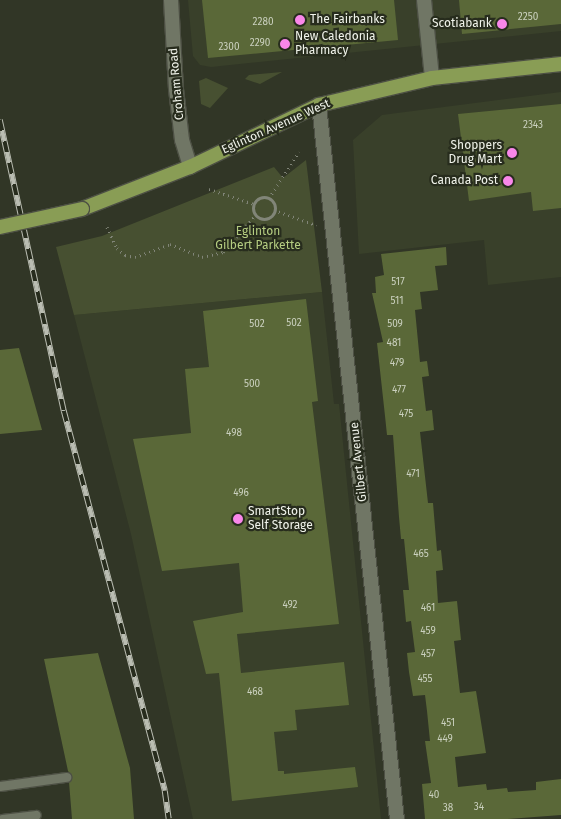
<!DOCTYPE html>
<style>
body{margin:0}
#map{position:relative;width:561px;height:819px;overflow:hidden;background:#313626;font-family:"Fira Sans",sans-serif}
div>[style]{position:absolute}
.built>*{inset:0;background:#39402a}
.green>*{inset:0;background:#475031}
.building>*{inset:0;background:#5a6838}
.path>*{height:3px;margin-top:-1.5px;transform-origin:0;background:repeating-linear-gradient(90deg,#818578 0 1px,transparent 0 5px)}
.path>.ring{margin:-1.5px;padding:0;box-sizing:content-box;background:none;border:3px solid #818578;border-radius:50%}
.roads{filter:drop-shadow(1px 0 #4d5044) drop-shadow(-1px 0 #4d5044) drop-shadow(0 1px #4d5044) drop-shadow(0 -1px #4d5044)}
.service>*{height:9px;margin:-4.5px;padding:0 4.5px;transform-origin:4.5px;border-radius:4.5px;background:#707665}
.minor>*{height:14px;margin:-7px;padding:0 7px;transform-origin:7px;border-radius:7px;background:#707665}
.primary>*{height:14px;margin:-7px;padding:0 7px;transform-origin:7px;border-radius:7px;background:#899d55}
.rail>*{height:5.5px;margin-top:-2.75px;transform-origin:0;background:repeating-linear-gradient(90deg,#272c1d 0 11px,#babdb2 0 22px);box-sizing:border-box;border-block:1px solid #babdb2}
.bridges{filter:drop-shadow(1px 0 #4d5044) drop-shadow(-1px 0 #4d5044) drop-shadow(0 1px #4d5044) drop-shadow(0 -1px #4d5044)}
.primary-bridge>*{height:14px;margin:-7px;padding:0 7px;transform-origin:7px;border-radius:7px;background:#899d55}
.dots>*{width:14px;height:14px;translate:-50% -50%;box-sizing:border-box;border:2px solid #272c1d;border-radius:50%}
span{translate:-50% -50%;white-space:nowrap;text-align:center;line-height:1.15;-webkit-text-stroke:4.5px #272c1d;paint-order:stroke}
.number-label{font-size:10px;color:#cad0be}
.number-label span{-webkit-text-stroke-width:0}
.poi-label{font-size:12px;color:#f0f3ea}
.left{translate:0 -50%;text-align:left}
.right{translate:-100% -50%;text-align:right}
.street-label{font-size:12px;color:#f0f3ea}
.park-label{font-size:12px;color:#b5cd81}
</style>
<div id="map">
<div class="built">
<i style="clip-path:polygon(188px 0,561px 0,561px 31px,211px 67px,200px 65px,193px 56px)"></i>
<i style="clip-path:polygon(561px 92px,561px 277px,488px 285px,484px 240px,359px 254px,353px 140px,382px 115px)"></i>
<i style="clip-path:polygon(322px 292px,334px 404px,339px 404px,381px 819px,193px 819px,131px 534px,74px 315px)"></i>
</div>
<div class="green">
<i style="clip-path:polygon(282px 72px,260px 84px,245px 79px,249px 75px)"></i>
<i style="clip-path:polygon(206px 78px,228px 88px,210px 108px,201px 104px,199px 81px)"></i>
<i style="clip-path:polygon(306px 160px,322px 292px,74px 315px,56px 247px,102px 236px,274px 167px,283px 178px)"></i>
</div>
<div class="building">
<i style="clip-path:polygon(202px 0,394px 0,398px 40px,208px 58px)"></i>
<i style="clip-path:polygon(459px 0,561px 0,561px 24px,462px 34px)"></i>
<i style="clip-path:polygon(561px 104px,561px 208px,533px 211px,531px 192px,469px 201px,458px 114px)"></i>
<i style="clip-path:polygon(446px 247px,447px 265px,435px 266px,438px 290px,420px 292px,422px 309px,415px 310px,420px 362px,427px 361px,429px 376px,422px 377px,426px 411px,432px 410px,434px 430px,420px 432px,428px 503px,433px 503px,437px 551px,441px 550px,443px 570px,436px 571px,438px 603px,457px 601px,461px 640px,454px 641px,460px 693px,476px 691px,486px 753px,455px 757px,458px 787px,486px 784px,487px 790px,507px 788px,508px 792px,536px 790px,536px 782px,561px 779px,561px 815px,508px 819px,425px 819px,422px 784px,431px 783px,425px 741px,430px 741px,427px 711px,425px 695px,413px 696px,409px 672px,407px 653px,415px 652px,411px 621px,406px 622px,403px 590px,409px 590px,404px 539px,401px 539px,399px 517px,393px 435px,387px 435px,385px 416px,377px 343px,383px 342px,372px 293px,376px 293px,375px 277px,384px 275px,381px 254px)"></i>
<i style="clip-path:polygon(306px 299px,318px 401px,312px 402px,339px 624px,237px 634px,241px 673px,344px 662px,349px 705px,295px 710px,297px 730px,274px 732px,278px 771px,284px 771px,284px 774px,355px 767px,358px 787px,232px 801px,219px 673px,206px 674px,193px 621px,243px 612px,239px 563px,162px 571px,133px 439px,191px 433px,185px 369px,209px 367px,203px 311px)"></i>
<i style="clip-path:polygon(19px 348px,42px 430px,0 434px,0 350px)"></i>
<i style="clip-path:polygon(98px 653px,130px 768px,134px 819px,72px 819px,69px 782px,72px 776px,68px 771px,44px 659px)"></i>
</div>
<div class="path">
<i style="left:209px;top:189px;width:47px;rotate:18.4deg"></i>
<i class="ring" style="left:253px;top:197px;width:19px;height:19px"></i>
<i style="left:269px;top:198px;width:55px;rotate:-56.9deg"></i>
<i style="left:274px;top:210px;width:45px;rotate:19.7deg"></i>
<i style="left:107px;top:227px;width:23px;rotate:65deg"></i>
<i style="left:117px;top:248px;width:11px;rotate:41deg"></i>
<i style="left:125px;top:255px;width:10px;rotate:11deg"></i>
<i style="left:135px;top:257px;width:37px;rotate:-20deg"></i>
<i style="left:170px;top:244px;width:35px;rotate:22deg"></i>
<i style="left:202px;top:257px;width:22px;rotate:-13deg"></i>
<i style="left:223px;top:252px;width:48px;rotate:-48.4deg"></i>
</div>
<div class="roads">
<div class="service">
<i style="left:0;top:786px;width:67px;rotate:-7.8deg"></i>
<i style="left:2px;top:819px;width:34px;rotate:-7deg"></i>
</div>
<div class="minor">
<i style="left:171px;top:0;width:89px;rotate:86.8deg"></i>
<i style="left:176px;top:89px;width:51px;rotate:83.3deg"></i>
<i style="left:182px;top:140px;width:28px;rotate:73deg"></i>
<i style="left:424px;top:0;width:78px;rotate:84.1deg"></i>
<i style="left:319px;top:105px;width:718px;rotate:83.77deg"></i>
</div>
<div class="primary">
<i style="left:82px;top:209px;width:116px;rotate:-21.3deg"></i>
<i style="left:190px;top:167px;width:143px;rotate:-25.7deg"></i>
<i style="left:319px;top:105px;width:116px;rotate:-13.4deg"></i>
<i style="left:432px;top:78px;width:130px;rotate:-6.2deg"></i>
</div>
</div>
<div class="rail">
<i style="left:0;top:120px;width:298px;rotate:77.6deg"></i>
<i style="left:64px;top:411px;width:393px;rotate:75.1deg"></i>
<i style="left:165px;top:791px;width:28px;rotate:82deg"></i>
</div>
<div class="bridges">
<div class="primary-bridge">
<i style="left:0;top:227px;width:84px;rotate:-12.4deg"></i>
</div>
</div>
<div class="dots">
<i style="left:300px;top:20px;background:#f987e9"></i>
<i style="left:502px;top:24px;background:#f987e9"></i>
<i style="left:285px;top:44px;background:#f987e9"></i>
<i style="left:512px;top:153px;background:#f987e9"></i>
<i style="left:508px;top:181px;background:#f987e9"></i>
<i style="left:238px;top:519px;background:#f987e9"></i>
</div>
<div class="number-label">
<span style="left:528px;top:18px">2250</span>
<span style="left:263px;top:23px">2280</span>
<span style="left:260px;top:44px">2290</span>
<span style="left:229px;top:48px">2300</span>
<span style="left:533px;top:126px">2343</span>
<span style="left:398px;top:283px">517</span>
<span style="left:397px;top:302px">511</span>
<span style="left:294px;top:324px">502</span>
<span style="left:257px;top:325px">502</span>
<span style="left:395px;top:325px">509</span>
<span style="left:394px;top:344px">481</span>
<span style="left:397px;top:364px">479</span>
<span style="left:252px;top:385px">500</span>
<span style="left:399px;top:391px">477</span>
<span style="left:406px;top:415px">475</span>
<span style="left:234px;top:434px">498</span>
<span style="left:413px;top:475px">471</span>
<span style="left:241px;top:494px">496</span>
<span style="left:421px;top:555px">465</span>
<span style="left:290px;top:606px">492</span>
<span style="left:428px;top:609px">461</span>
<span style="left:428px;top:632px">459</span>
<span style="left:428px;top:655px">457</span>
<span style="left:425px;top:680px">455</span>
<span style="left:255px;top:693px">468</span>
<span style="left:448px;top:724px">451</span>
<span style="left:445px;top:740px">449</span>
<span style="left:434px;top:796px">40</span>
<span style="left:479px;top:808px">34</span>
<span style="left:448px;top:809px">38</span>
</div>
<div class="poi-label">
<span class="left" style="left:310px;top:20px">The Fairbanks</span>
<span class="right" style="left:492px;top:24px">Scotiabank</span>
<span class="left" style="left:295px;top:44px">New Caledonia<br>Pharmacy</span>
<span class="right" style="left:502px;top:153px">Shoppers<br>Drug Mart</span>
<span class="right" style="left:498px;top:181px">Canada Post</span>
<span class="left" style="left:248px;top:519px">SmartStop<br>Self Storage</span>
</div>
<div class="street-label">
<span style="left:177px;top:84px;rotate:-95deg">Croham Road</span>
<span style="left:276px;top:127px;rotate:-24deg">Eglinton Avenue West</span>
<span style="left:359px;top:462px;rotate:-96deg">Gilbert Avenue</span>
</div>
<div class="park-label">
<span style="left:258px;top:239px">Eglinton<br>Gilbert Parkette</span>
</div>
</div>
